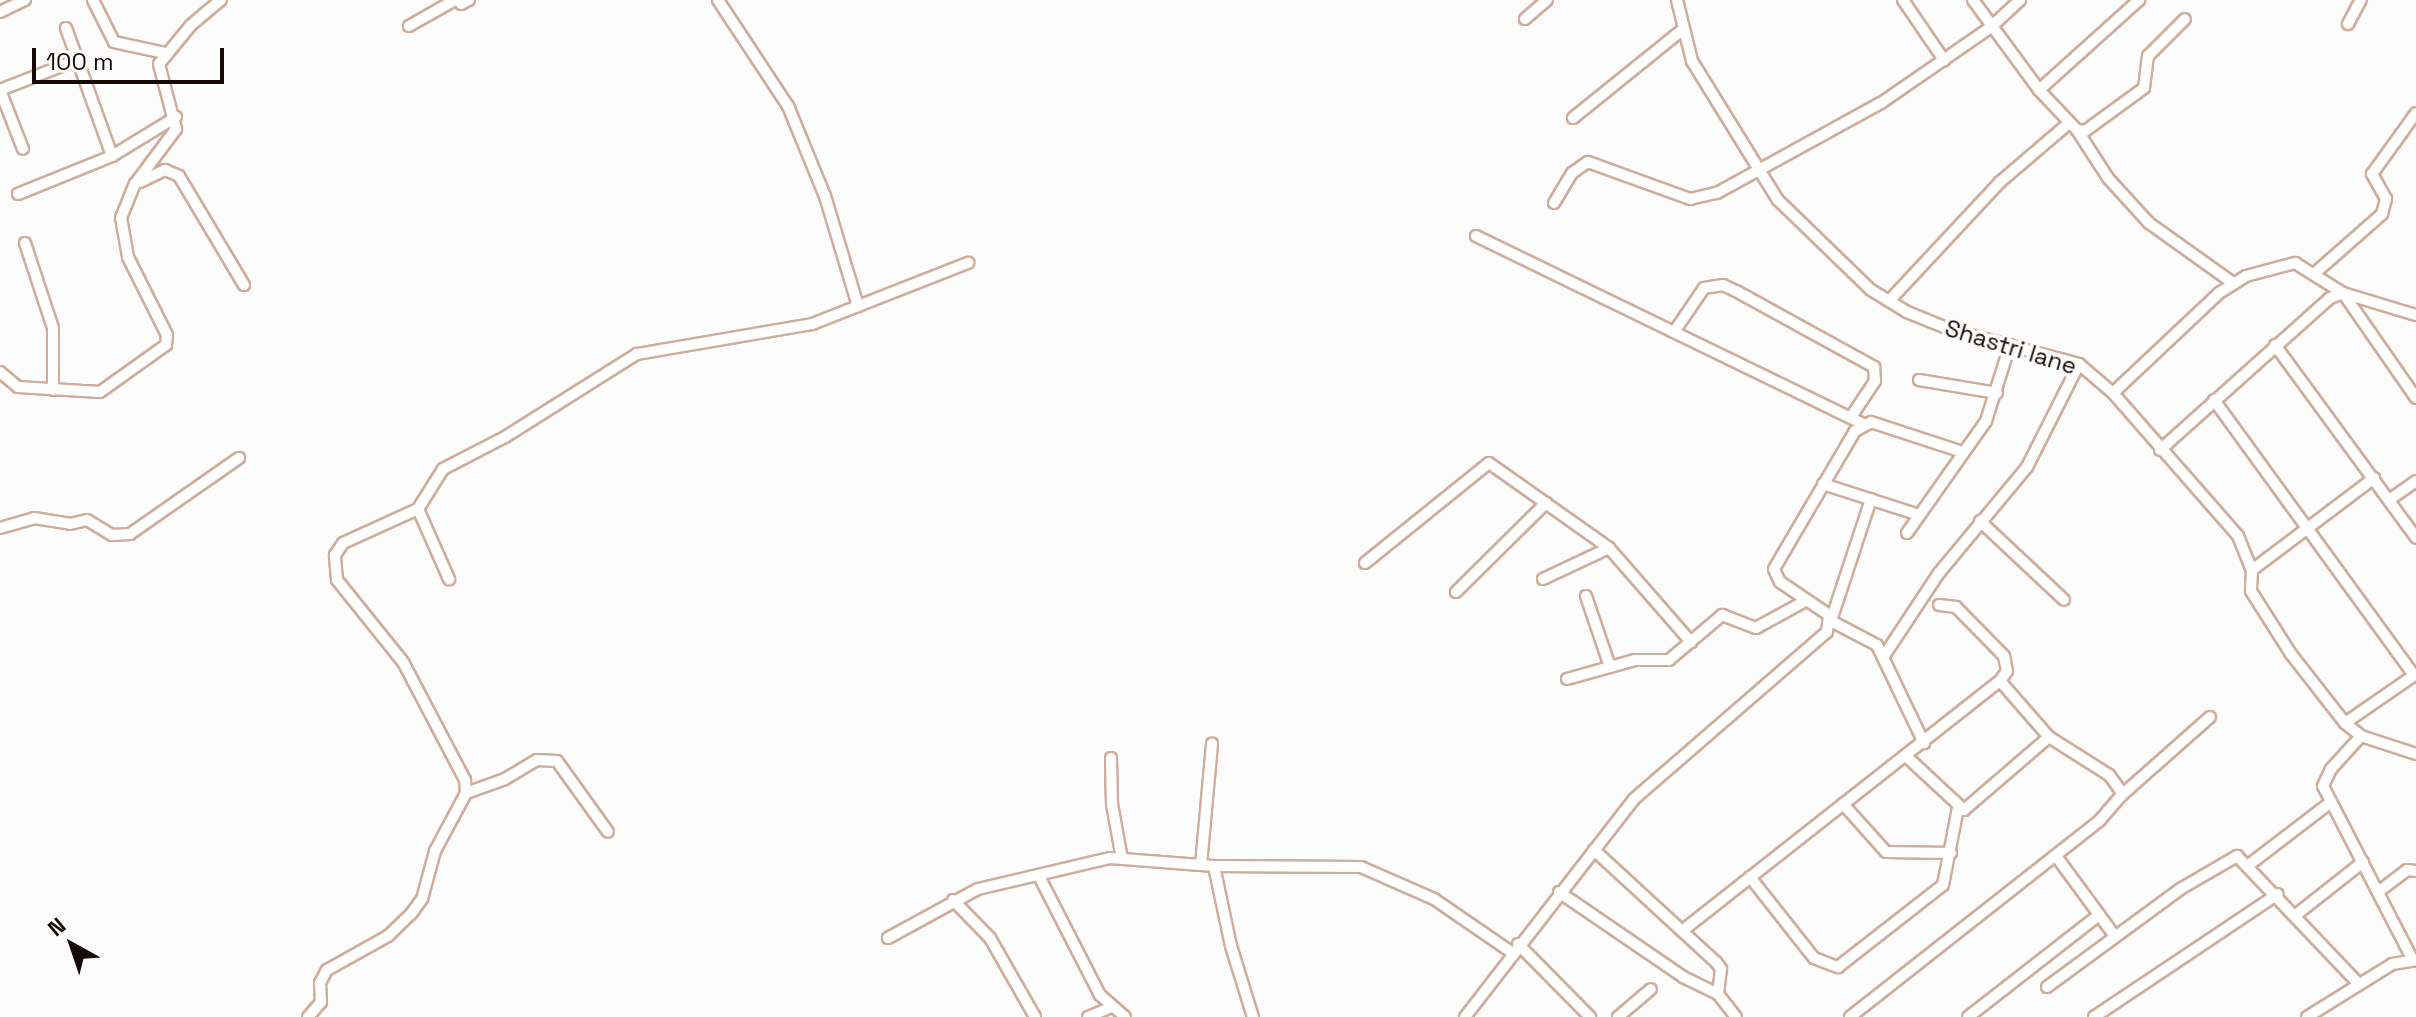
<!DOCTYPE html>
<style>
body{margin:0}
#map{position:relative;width:2416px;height:1017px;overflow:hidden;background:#fbfcfb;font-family:"Space Grotesk",sans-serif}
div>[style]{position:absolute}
.roads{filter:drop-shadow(2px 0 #cead9c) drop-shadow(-2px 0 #cead9c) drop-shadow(0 2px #cead9c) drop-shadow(0 -2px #cead9c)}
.street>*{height:10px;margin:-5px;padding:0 5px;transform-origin:5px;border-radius:5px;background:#fff}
span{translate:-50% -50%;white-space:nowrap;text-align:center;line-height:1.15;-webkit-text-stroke:8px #fbfcfb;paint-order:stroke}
.street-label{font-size:24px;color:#160b06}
.north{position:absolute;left:32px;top:905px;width:80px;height:80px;-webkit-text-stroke:6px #fbfcfb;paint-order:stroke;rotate:320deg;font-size:22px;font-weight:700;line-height:32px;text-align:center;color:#160b06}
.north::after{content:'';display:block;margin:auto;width:28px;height:36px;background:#160b06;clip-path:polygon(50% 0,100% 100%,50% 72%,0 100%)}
.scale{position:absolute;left:32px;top:48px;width:192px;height:36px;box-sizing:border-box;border:4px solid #160b06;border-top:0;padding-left:10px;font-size:24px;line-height:28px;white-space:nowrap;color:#160b06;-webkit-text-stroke:6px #fbfcfb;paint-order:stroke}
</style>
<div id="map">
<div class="roads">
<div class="street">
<i style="left:93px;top:0;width:47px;rotate:63.4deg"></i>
<i style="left:114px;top:42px;width:52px;rotate:12.2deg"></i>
<i style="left:718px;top:0;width:127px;rotate:56.6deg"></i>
<i style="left:788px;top:106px;width:97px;rotate:67.7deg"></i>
<i style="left:825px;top:196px;width:115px;rotate:73.3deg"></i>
<i style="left:1677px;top:0;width:63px;rotate:76.2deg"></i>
<i style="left:1692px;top:61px;width:163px;rotate:58.3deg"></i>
<i style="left:1778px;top:200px;width:129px;rotate:44.1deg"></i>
<i style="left:1871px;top:290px;width:42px;rotate:31.4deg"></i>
<i style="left:1907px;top:312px;width:45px;rotate:22deg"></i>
<i style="left:1949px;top:329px;width:135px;rotate:15.1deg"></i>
<i style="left:2079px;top:364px;width:45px;rotate:40.5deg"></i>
<i style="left:2113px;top:393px;width:190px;rotate:48.8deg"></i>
<i style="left:2238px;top:536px;width:37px;rotate:68deg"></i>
<i style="left:2252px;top:570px;width:21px;rotate:93deg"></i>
<i style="left:2251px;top:591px;width:75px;rotate:57.6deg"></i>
<i style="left:2291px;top:654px;width:88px;rotate:52deg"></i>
<i style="left:2345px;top:723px;width:21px;rotate:39deg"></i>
<i style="left:2361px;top:736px;width:58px;rotate:18.1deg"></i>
<i style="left:1903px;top:0;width:73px;rotate:55.7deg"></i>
<i style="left:1973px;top:0;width:112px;rotate:53.7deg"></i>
<i style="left:2039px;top:90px;width:55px;rotate:46.5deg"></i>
<i style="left:2077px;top:130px;width:8px;rotate:7deg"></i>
<i style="left:2085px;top:131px;width:73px;rotate:-36.1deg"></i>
<i style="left:2144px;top:88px;width:32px;rotate:-83deg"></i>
<i style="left:2148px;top:56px;width:52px;rotate:-45deg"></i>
<i style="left:461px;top:4px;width:9px;rotate:-27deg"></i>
<i style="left:0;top:12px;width:28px;rotate:-26deg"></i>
<i style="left:1525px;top:19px;width:29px;rotate:-41deg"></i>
<i style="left:2348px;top:24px;width:27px;rotate:-62deg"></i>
<i style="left:409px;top:26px;width:53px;rotate:-29.5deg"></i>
<i style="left:66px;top:28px;width:136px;rotate:70.2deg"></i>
<i style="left:0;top:90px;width:83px;rotate:-21.3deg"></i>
<i style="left:0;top:90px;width:63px;rotate:68.7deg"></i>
<i style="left:2039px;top:90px;width:135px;rotate:-42deg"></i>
<i style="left:1573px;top:118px;width:140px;rotate:-38.9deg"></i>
<i style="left:2077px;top:130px;width:57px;rotate:57.1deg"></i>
<i style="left:2108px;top:178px;width:61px;rotate:47.7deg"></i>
<i style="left:2149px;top:223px;width:103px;rotate:35.5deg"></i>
<i style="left:140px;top:182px;width:28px;rotate:-26deg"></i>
<i style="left:165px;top:170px;width:15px;rotate:23deg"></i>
<i style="left:179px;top:176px;width:127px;rotate:59.2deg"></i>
<i style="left:18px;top:194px;width:101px;rotate:-22deg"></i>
<i style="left:112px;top:156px;width:75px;rotate:-31.4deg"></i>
<i style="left:1554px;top:203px;width:35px;rotate:-59deg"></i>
<i style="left:1572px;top:173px;width:19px;rotate:-35deg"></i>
<i style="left:1588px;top:162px;width:109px;rotate:19.9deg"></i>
<i style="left:1690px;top:199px;width:28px;rotate:-13deg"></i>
<i style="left:1717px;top:193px;width:187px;rotate:-28.8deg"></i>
<i style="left:1881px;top:103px;width:134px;rotate:-34.6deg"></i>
<i style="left:1991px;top:27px;width:40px;rotate:-43deg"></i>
<i style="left:1476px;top:236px;width:431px;rotate:25.9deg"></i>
<i style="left:25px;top:243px;width:89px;rotate:71.8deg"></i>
<i style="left:53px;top:328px;width:62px;rotate:90deg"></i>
<i style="left:2315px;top:273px;width:89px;rotate:-41.4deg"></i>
<i style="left:2382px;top:214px;width:16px;rotate:-75deg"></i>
<i style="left:2386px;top:199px;width:29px;rotate:-119deg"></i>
<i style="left:2372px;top:174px;width:75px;rotate:-54.2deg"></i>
<i style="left:1889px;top:301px;width:163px;rotate:-47deg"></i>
<i style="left:2000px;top:182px;width:91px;rotate:-40.5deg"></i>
<i style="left:1674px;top:332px;width:53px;rotate:-55.7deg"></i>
<i style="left:1704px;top:288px;width:19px;rotate:-9deg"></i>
<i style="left:1723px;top:285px;width:14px;rotate:25deg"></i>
<i style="left:1736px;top:291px;width:158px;rotate:28.8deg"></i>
<i style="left:1874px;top:367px;width:14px;rotate:86deg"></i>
<i style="left:1875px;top:381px;width:43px;rotate:123.7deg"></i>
<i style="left:2275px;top:345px;width:239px;rotate:53.8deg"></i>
<i style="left:0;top:372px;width:23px;rotate:40deg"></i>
<i style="left:18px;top:387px;width:82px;rotate:3.5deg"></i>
<i style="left:100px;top:392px;width:81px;rotate:-35.5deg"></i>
<i style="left:166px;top:345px;width:10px;rotate:-84deg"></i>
<i style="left:167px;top:335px;width:87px;rotate:-116.6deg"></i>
<i style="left:128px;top:257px;width:40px;rotate:-100deg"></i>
<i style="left:121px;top:218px;width:37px;rotate:-68deg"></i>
<i style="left:135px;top:184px;width:69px;rotate:-53.3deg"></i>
<i style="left:176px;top:129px;width:67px;rotate:-104.7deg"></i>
<i style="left:159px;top:64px;width:50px;rotate:-50.6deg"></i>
<i style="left:191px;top:25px;width:39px;rotate:-40deg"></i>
<i style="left:1919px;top:380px;width:79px;rotate:9.5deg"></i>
<i style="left:2113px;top:393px;width:146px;rotate:-43.3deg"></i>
<i style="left:2219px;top:293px;width:32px;rotate:-32deg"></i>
<i style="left:2246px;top:276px;width:51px;rotate:-14.9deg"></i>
<i style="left:2295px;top:263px;width:57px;rotate:32deg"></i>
<i style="left:2343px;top:293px;width:128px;rotate:55.2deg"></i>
<i style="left:2214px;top:400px;width:340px;rotate:54deg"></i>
<i style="left:2160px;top:450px;width:228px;rotate:-41.8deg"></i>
<i style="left:2330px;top:298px;width:14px;rotate:-21deg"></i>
<i style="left:2343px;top:293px;width:76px;rotate:16.8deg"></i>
<i style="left:1823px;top:484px;width:101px;rotate:17.9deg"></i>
<i style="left:1871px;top:499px;width:128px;rotate:108.2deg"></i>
<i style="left:1831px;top:621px;width:52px;rotate:27.6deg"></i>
<i style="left:1877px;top:645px;width:109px;rotate:64.4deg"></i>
<i style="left:2389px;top:500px;width:33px;rotate:-35deg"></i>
<i style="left:418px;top:509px;width:77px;rotate:66.1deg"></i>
<i style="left:1980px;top:521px;width:115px;rotate:43.2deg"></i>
<i style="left:0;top:528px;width:35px;rotate:-16deg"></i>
<i style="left:34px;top:518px;width:36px;rotate:9deg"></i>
<i style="left:70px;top:524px;width:17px;rotate:-13deg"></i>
<i style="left:87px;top:520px;width:29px;rotate:31deg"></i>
<i style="left:112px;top:535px;width:18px;rotate:-3deg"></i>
<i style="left:130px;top:534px;width:133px;rotate:-34.9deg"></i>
<i style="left:1907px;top:533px;width:137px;rotate:-54.8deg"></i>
<i style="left:1986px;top:421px;width:80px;rotate:-72.5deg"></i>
<i style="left:1365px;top:563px;width:159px;rotate:-38.9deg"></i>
<i style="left:1489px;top:463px;width:147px;rotate:35.3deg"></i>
<i style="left:1609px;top:548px;width:125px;rotate:48.9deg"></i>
<i style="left:2252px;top:570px;width:153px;rotate:-37deg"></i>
<i style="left:1543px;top:579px;width:73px;rotate:-25.2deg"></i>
<i style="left:1456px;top:592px;width:127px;rotate:-44.7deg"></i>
<i style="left:1586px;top:596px;width:75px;rotate:71.3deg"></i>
<i style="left:1884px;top:656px;width:100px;rotate:-56.5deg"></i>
<i style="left:1939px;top:573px;width:138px;rotate:-50.3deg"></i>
<i style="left:2027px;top:467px;width:115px;rotate:-63.2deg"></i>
<i style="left:1567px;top:679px;width:71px;rotate:-15.6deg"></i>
<i style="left:1635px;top:660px;width:34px"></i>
<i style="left:1669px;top:660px;width:70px;rotate:-40.3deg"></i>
<i style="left:1722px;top:615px;width:36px;rotate:21deg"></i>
<i style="left:1756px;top:628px;width:58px;rotate:-28.8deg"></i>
<i style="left:2345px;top:723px;width:86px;rotate:-34.6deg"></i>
<i style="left:2361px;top:736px;width:45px;rotate:132.3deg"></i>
<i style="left:2331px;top:769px;width:19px;rotate:115deg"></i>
<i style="left:2323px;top:786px;width:196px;rotate:62.7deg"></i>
<i style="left:1907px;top:757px;width:78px;rotate:42.9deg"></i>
<i style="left:1964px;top:810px;width:112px;rotate:-40.7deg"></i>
<i style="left:1111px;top:758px;width:46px;rotate:88.8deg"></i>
<i style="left:1112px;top:804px;width:56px;rotate:79.7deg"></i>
<i style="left:466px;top:793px;width:41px;rotate:-19.7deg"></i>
<i style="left:505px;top:779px;width:37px;rotate:-31deg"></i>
<i style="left:537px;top:760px;width:20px;rotate:3deg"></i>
<i style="left:557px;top:761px;width:87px;rotate:54.3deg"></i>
<i style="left:2123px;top:794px;width:116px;rotate:-41.5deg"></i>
<i style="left:1843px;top:804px;width:64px;rotate:48.1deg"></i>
<i style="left:1886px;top:852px;width:65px;rotate:0.9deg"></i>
<i style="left:1594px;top:850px;width:166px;rotate:42.6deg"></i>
<i style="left:1716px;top:962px;width:9px;rotate:54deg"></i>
<i style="left:1721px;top:969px;width:25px;rotate:97deg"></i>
<i style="left:1718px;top:994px;width:29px;rotate:52deg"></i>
<i style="left:2056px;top:856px;width:98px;rotate:53.7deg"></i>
<i style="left:2250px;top:864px;width:102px;rotate:-37.4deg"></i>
<i style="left:1201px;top:865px;width:122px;rotate:-84.8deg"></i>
<i style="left:1214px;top:866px;width:82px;rotate:78deg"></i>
<i style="left:1231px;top:946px;width:74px;rotate:72.8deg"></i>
<i style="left:1039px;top:876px;width:134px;rotate:62.9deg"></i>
<i style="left:1100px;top:995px;width:33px;rotate:41deg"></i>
<i style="left:1750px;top:877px;width:103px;rotate:51.7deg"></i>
<i style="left:1814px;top:958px;width:26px;rotate:21deg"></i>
<i style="left:1838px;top:967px;width:133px;rotate:-38deg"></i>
<i style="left:1943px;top:885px;width:78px;rotate:-79deg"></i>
<i style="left:1559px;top:892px;width:150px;rotate:34.4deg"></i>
<i style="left:1683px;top:977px;width:39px;rotate:26deg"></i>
<i style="left:2378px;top:892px;width:36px;rotate:-37deg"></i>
<i style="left:2407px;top:870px;width:9px;rotate:6deg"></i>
<i style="left:953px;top:900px;width:53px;rotate:45.8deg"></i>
<i style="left:990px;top:938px;width:91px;rotate:60.3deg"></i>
<i style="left:2297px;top:914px;width:84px;rotate:-38.2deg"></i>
<i style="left:1682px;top:931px;width:405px;rotate:-38.2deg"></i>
<i style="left:2000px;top:681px;width:12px;rotate:-55deg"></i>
<i style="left:2007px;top:671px;width:15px;rotate:-101deg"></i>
<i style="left:2004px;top:656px;width:69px;rotate:-134.4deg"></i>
<i style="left:1956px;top:607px;width:17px;rotate:-173deg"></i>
<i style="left:888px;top:938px;width:102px;rotate:-28.6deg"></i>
<i style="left:978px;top:889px;width:136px;rotate:-13.2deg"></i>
<i style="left:1110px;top:858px;width:104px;rotate:4.4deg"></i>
<i style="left:1214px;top:866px;width:147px;rotate:0.4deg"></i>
<i style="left:1361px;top:867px;width:80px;rotate:23.7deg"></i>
<i style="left:1434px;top:899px;width:93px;rotate:34.5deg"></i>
<i style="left:1518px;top:944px;width:103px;rotate:45.4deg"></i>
<i style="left:2047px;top:987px;width:167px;rotate:-36.3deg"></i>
<i style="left:2182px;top:888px;width:64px;rotate:-30.2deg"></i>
<i style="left:2237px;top:856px;width:177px;rotate:46.4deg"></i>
<i style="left:308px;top:1017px;width:20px;rotate:-49deg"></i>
<i style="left:321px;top:1002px;width:19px;rotate:-93deg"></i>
<i style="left:320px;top:983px;width:15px;rotate:-62deg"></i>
<i style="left:327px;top:970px;width:70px;rotate:-29.1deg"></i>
<i style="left:388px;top:936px;width:32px;rotate:-44deg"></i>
<i style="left:411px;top:914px;width:19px;rotate:-54deg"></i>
<i style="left:422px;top:899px;width:50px;rotate:-74.8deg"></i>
<i style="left:435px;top:851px;width:66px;rotate:-61.9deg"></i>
<i style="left:466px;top:793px;width:13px;rotate:-94deg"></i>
<i style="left:465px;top:780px;width:133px;rotate:-117.7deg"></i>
<i style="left:403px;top:662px;width:105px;rotate:-128.8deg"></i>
<i style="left:337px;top:580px;width:25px;rotate:-95deg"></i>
<i style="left:335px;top:555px;width:14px;rotate:-56deg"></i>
<i style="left:343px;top:543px;width:82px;rotate:-24.4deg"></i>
<i style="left:418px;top:509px;width:47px;rotate:-58deg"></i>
<i style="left:443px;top:469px;width:70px;rotate:-27.3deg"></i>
<i style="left:505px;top:437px;width:156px;rotate:-32.2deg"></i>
<i style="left:637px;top:354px;width:178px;rotate:-9.7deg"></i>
<i style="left:812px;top:324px;width:168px;rotate:-21.4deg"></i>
<i style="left:1088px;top:1017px;width:25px;rotate:-23deg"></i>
<i style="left:1465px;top:1017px;width:276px;rotate:-52.2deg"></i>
<i style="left:1634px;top:799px;width:255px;rotate:-40.9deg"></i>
<i style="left:1827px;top:632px;width:17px;rotate:-83deg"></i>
<i style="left:1829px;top:615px;width:59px;rotate:-146deg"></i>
<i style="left:1780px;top:582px;width:14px;rotate:-115deg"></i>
<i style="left:1774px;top:569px;width:160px;rotate:-59.6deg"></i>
<i style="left:1855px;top:431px;width:18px;rotate:-29deg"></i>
<i style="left:1871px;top:422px;width:97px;rotate:18.1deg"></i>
<i style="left:1618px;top:1017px;width:43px;rotate:-40.3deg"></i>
<i style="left:1850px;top:1017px;width:318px;rotate:-38.2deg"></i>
<i style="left:2100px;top:820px;width:35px;rotate:-49deg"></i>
<i style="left:2123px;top:794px;width:24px;rotate:-126deg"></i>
<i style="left:2109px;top:775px;width:71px;rotate:-147.7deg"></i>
<i style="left:2049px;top:737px;width:74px;rotate:-131.2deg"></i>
<i style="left:1968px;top:1017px;width:166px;rotate:-37.9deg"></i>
<i style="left:2094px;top:1017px;width:221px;rotate:-33.8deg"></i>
<i style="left:2307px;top:1017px;width:100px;rotate:-31.9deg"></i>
<i style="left:2392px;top:964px;width:24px;rotate:-9deg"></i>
</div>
</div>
<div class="street-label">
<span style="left:2011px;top:347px;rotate:17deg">Shastri lane</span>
</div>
<div class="north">N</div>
<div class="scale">100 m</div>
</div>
